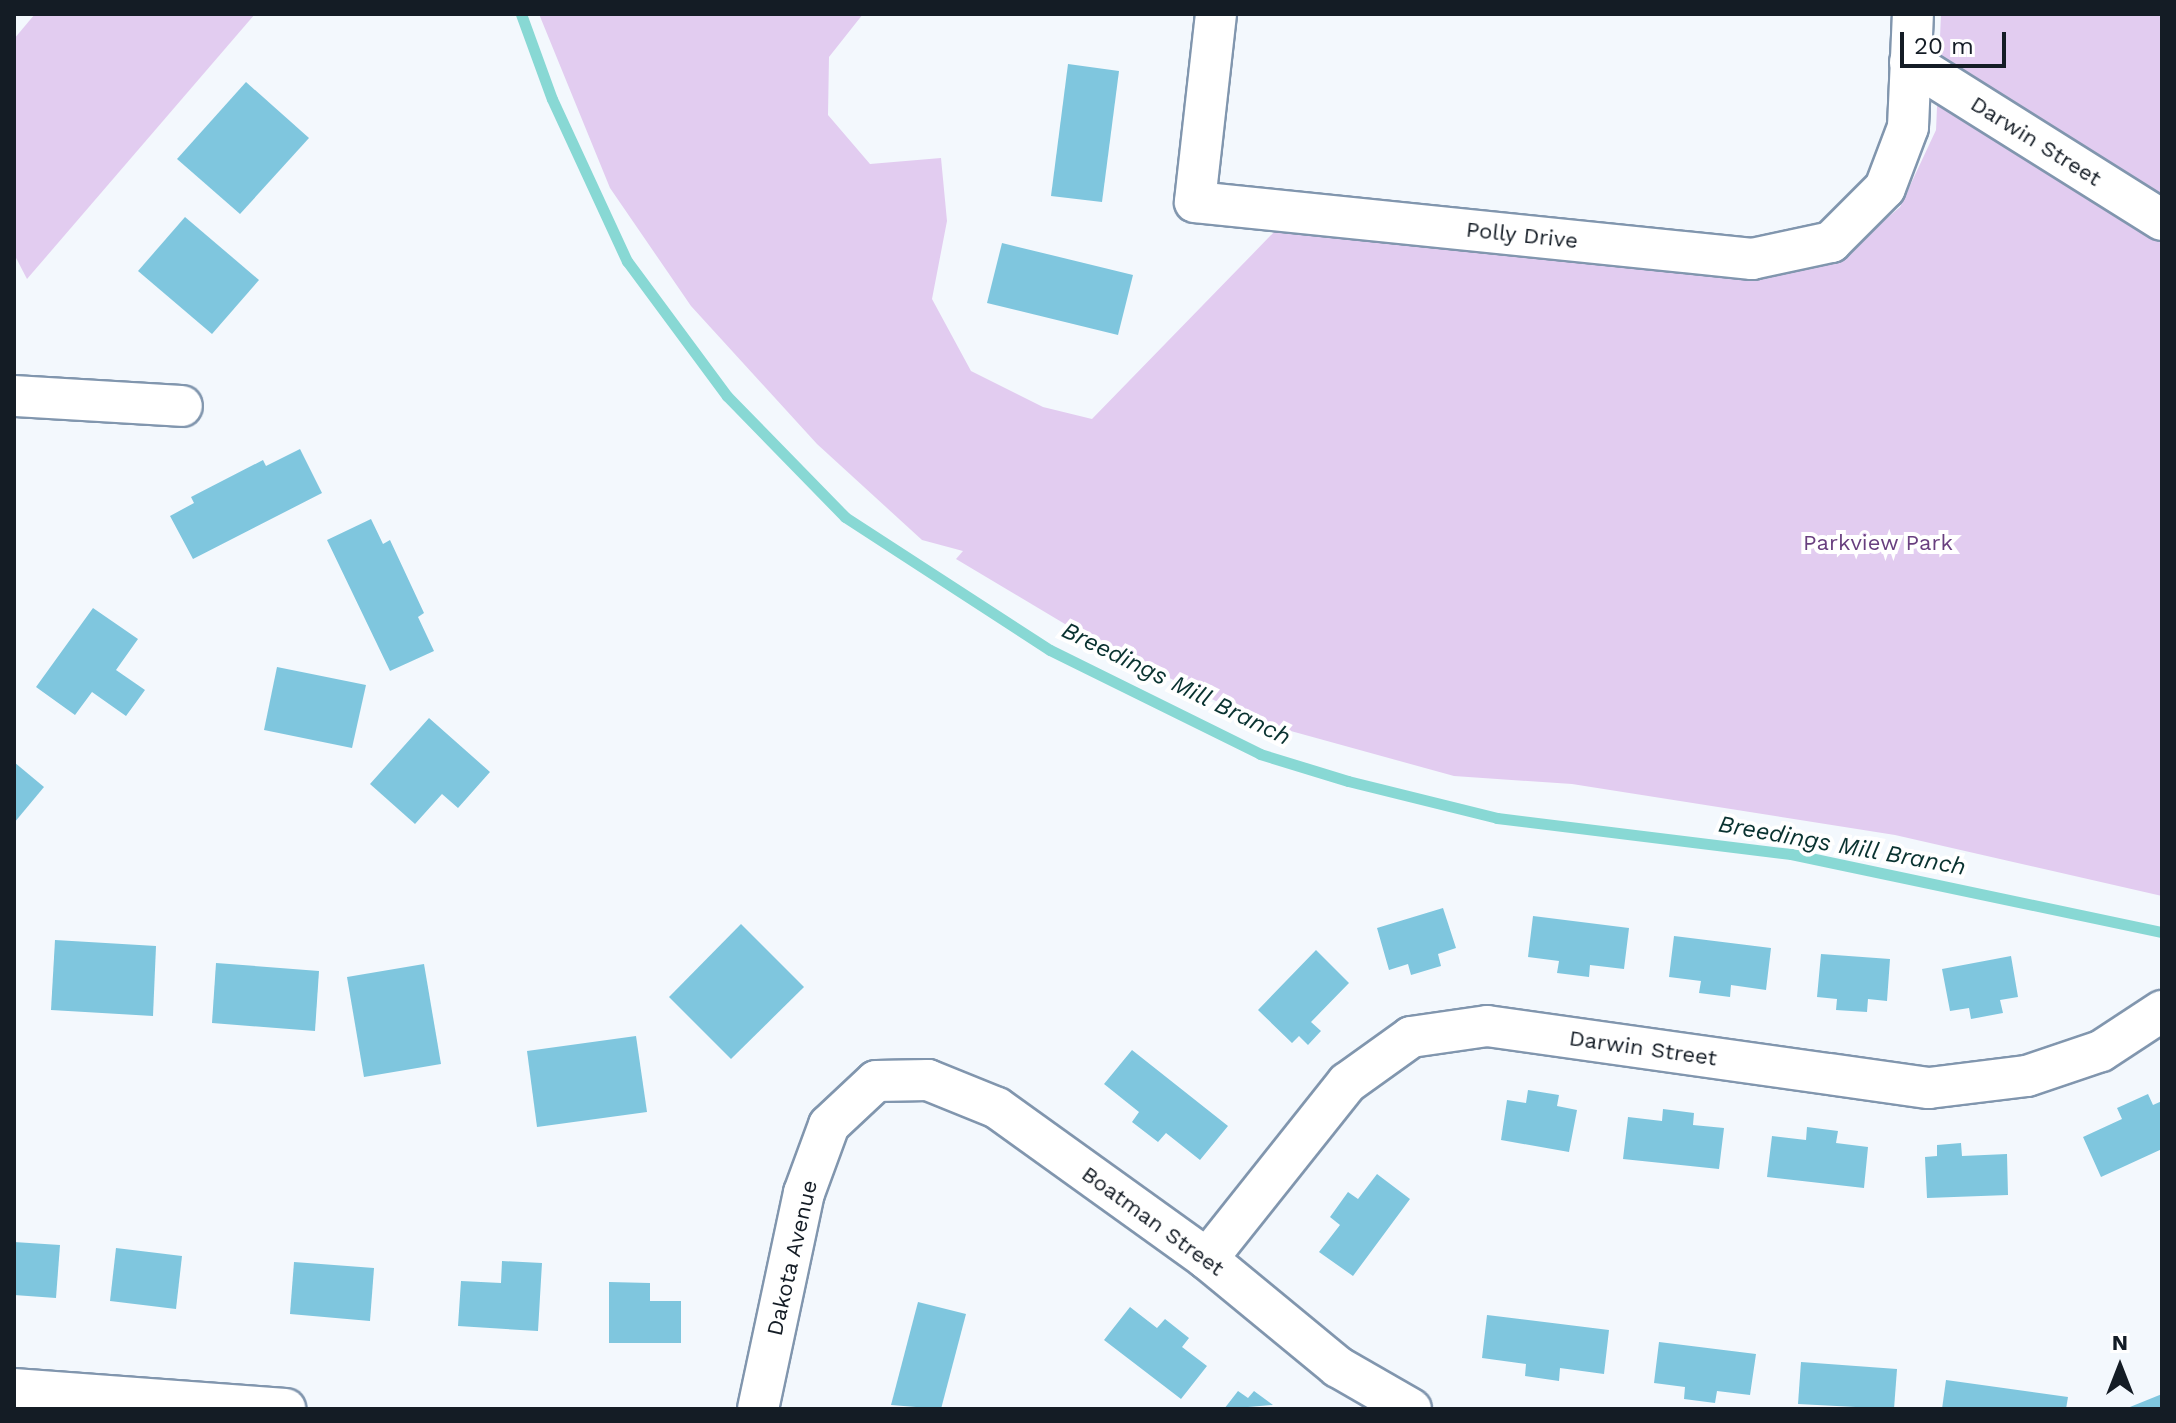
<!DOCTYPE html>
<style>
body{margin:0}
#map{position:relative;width:2176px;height:1423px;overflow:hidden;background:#f3f8fd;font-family:"Work Sans",sans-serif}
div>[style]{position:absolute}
.green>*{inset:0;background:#e2ccf0}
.stream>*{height:11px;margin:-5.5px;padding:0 5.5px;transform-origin:5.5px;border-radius:5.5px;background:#88d8d4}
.building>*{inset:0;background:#7fc6de}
.roads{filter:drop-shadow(2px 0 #8196ae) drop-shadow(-2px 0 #8196ae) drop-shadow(0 2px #8196ae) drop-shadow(0 -2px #8196ae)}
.minor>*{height:40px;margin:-20px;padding:0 20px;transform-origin:20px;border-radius:20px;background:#fff}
span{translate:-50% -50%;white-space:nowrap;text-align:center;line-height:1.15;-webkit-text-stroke:8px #fff;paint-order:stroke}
.street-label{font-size:22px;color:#141c25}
.park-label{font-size:22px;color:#683f7f}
.water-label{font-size:24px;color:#093230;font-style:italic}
.frame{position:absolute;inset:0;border:16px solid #141c25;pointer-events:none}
.north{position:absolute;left:2080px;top:1327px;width:80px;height:80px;-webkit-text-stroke:6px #fff;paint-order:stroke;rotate:0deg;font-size:22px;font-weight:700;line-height:32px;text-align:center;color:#141c25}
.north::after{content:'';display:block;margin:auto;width:28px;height:36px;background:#141c25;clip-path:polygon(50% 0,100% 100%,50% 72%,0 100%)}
.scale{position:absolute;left:1900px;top:32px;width:106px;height:36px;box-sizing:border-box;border:4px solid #141c25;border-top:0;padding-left:10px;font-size:24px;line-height:28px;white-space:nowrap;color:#141c25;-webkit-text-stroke:6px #fff;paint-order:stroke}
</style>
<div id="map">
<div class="green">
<i style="clip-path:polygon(35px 14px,255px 14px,27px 279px,14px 254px,14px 39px)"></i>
<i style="clip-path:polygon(539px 14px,863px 14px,829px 57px,828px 115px,870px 164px,941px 158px,947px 221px,932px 299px,971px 371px,1043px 407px,1092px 419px,1276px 230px,1747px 276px,1833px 264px,1900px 207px,1936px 130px,1941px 14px,2162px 14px,2162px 896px,1895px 835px,1572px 784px,1454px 776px,1258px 722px,1085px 636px,956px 559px,963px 551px,922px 540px,817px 444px,691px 306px,610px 188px)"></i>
</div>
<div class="stream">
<i style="left:521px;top:14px;width:90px;rotate:70deg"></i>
<i style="left:552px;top:99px;width:179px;rotate:65.2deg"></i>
<i style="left:627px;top:261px;width:168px;rotate:53.5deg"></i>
<i style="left:727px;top:396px;width:169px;rotate:45.7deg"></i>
<i style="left:845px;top:517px;width:244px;rotate:33deg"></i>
<i style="left:1050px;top:650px;width:234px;rotate:26.3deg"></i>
<i style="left:1260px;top:754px;width:92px;rotate:17.1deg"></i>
<i style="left:1348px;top:781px;width:154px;rotate:13.9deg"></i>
<i style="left:1497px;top:818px;width:296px;rotate:7deg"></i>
<i style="left:1791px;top:854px;width:379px;rotate:11.9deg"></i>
</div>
<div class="building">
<i style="clip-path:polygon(1068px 64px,1119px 71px,1102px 202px,1051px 196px)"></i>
<i style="clip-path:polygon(246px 82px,309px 138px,240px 214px,177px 159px)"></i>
<i style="clip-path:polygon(185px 217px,259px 280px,212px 334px,138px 271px)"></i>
<i style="clip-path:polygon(1002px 243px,1133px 275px,1118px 335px,987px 303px)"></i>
<i style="clip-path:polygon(300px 449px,322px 493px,193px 559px,170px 516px,194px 503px,191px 497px,263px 460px,266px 466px)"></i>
<i style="clip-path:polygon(371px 519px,383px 544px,390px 540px,424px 613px,418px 617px,434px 651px,390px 671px,327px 540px)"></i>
<i style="clip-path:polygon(93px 608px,138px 639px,116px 670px,145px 690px,126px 716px,92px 692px,75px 715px,36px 687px)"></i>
<i style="clip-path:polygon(277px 667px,366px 685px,352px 748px,264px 730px)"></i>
<i style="clip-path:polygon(429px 718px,490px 772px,458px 808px,442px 794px,415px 824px,370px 784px)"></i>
<i style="clip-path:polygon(14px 762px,44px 787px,14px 823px)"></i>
<i style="clip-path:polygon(1443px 908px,1456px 948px,1438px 954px,1441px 966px,1411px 975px,1408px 964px,1389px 970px,1377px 928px)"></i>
<i style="clip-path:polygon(1533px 916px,1629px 928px,1624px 969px,1590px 965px,1589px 977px,1557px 973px,1559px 961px,1528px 957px)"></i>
<i style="clip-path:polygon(741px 924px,804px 987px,731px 1059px,669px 997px)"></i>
<i style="clip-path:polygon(1674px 936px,1771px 948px,1766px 990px,1731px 985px,1730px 997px,1699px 993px,1701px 981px,1669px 977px)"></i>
<i style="clip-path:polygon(55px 940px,156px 946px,153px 1016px,51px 1010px)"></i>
<i style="clip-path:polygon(1316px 950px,1349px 983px,1311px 1022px,1321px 1031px,1308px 1045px,1299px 1036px,1292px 1043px,1258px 1010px)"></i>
<i style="clip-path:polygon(1821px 954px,1890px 959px,1887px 1001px,1868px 999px,1867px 1012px,1836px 1010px,1837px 999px,1817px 997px)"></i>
<i style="clip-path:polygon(2011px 956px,2018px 997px,2000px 1000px,2003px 1013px,1971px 1019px,1969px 1008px,1950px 1011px,1942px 969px)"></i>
<i style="clip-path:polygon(216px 963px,319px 971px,315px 1031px,212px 1023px)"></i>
<i style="clip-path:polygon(424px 964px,441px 1064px,364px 1077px,347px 977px)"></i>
<i style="clip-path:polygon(636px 1036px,647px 1112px,537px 1127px,527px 1051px)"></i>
<i style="clip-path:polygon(1132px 1050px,1228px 1126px,1200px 1160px,1166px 1133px,1158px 1142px,1132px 1122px,1139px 1112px,1104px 1084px)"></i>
<i style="clip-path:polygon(1528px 1090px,1559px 1095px,1557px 1106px,1577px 1110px,1569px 1152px,1501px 1140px,1507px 1100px,1526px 1103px)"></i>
<i style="clip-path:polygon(2148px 1094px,2153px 1105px,2162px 1101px,2162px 1149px,2101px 1177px,2083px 1137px,2122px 1119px,2117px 1108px)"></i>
<i style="clip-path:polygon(1663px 1109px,1694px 1113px,1693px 1125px,1724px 1128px,1719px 1169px,1623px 1159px,1628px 1117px,1662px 1121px)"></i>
<i style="clip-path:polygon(1807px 1127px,1838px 1131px,1836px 1143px,1868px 1147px,1864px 1188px,1767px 1177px,1772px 1136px,1806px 1140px)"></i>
<i style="clip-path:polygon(1961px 1143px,1962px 1156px,2007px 1154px,2008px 1195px,1927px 1198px,1925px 1157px,1937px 1156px,1937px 1145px)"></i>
<i style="clip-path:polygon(1377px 1174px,1410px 1199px,1353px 1276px,1319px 1252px,1340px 1225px,1330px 1217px,1348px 1192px,1358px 1199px)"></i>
<i style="clip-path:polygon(14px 1242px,60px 1245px,56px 1298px,14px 1295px)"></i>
<i style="clip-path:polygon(116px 1248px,182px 1256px,176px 1309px,110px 1301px)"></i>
<i style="clip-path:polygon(502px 1261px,542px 1263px,538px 1331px,458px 1326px,461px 1281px,501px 1283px)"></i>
<i style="clip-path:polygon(294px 1262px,374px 1268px,370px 1321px,290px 1314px)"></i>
<i style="clip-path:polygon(609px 1282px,650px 1283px,650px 1301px,681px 1301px,681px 1343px,609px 1343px)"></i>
<i style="clip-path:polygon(918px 1302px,966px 1314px,941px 1409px,891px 1405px)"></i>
<i style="clip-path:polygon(1130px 1307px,1157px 1328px,1165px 1319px,1189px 1338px,1182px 1347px,1207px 1366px,1181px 1399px,1104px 1340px)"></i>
<i style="clip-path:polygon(1487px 1315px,1609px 1330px,1604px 1374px,1560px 1368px,1559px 1381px,1525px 1376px,1526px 1364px,1482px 1358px)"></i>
<i style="clip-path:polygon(1659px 1342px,1756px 1354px,1750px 1395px,1717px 1391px,1715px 1403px,1684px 1399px,1685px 1387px,1654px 1383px)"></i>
<i style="clip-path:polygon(1801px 1362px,1897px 1369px,1894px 1409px,1798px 1404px)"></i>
<i style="clip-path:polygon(1946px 1380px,2068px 1397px,2066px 1409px,1942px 1409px)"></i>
<i style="clip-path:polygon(1238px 1391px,1248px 1398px,1254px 1391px,1273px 1405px,1224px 1409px)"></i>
<i style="clip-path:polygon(2162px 1394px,2162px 1409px,2125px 1409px)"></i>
</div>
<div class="roads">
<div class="minor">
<i style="left:1216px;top:14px;width:189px;rotate:96.4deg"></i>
<i style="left:1195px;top:202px;width:560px;rotate:5.84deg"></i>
<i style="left:1752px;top:259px;width:81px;rotate:-12.1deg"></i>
<i style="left:1831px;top:242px;width:76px;rotate:-45deg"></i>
<i style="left:1885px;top:188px;width:65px;rotate:-69.3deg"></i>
<i style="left:1908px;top:127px;width:113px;rotate:-87.5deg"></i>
<i style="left:1910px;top:62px;width:297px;rotate:32.1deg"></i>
<i style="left:14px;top:396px;width:168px;rotate:3.4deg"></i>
<i style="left:1207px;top:1259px;width:225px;rotate:-51.5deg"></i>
<i style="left:1347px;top:1083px;width:79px;rotate:-35.7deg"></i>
<i style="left:1411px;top:1037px;width:77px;rotate:-8.2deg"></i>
<i style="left:1487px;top:1026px;width:446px;rotate:8deg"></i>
<i style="left:1929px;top:1088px;width:99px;rotate:-7deg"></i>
<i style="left:2027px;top:1076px;width:78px;rotate:-18.7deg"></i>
<i style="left:2101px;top:1051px;width:73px;rotate:-33.3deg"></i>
<i style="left:14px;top:1389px;width:272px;rotate:4.2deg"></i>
<i style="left:758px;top:1409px;width:221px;rotate:-78deg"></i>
<i style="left:804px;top:1193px;width:72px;rotate:-69.8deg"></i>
<i style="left:829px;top:1125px;width:64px;rotate:-43.1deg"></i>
<i style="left:876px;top:1081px;width:52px;rotate:-1.1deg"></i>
<i style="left:928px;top:1080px;width:74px;rotate:22.1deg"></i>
<i style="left:997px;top:1108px;width:259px;rotate:35.7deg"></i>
<i style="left:1207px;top:1259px;width:170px;rotate:39.5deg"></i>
<i style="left:1338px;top:1367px;width:84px;rotate:29.9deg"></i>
</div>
</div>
<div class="street-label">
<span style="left:2036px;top:141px;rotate:32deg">Darwin Street</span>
<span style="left:1522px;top:235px;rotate:6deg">Polly Drive</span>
<span style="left:1643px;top:1048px;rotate:8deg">Darwin Street</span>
<span style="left:1153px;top:1221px;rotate:36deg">Boatman Street</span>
<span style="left:792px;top:1258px;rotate:-77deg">Dakota Avenue</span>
</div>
<div class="park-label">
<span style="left:1878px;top:543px">Parkview Park</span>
</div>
<div class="water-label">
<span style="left:1176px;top:684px;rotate:26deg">Breedings Mill Branch</span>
<span style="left:1842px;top:846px;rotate:10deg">Breedings Mill Branch</span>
</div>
<div class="frame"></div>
<div class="north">N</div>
<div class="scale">20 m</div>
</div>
